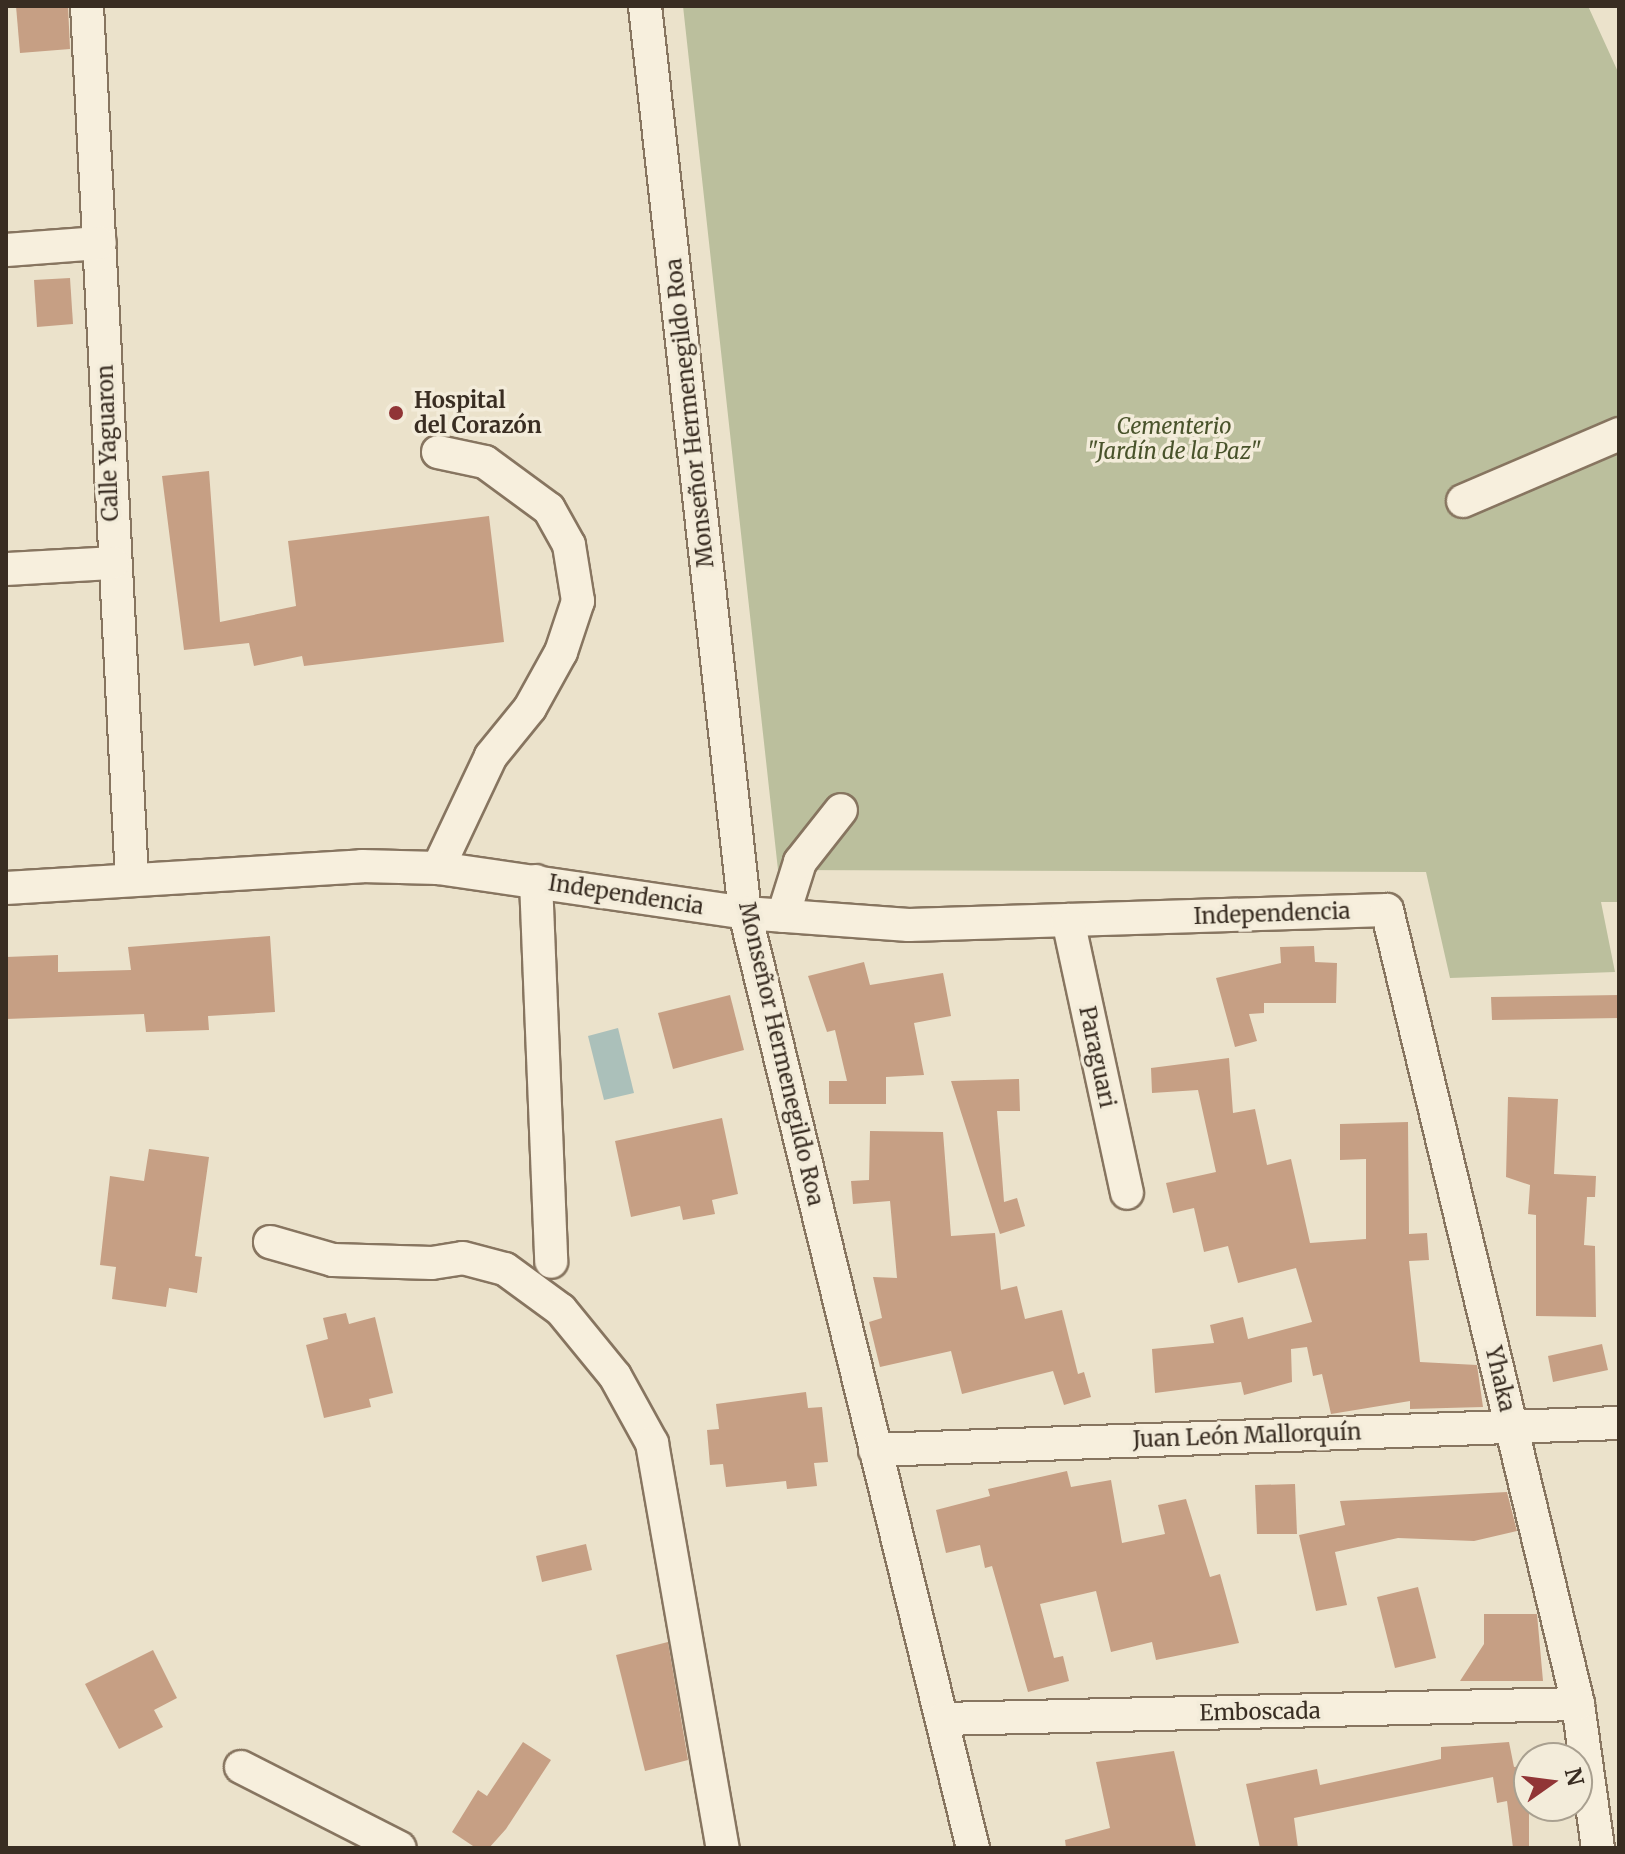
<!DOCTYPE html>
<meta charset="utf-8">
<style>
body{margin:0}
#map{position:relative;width:1625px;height:1854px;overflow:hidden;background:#ebe2cb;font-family:Merriweather,serif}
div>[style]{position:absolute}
.cemetery>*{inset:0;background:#bbbf9d}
.water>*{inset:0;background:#abc0ba}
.building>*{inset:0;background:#c69f84}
.roads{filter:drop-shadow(2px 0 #877560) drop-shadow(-2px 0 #877560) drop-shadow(0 2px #877560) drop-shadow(0 -2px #877560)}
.minor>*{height:32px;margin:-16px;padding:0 16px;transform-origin:16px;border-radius:16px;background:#f7efdd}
.dots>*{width:22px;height:22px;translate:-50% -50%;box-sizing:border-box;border:4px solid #f3ecda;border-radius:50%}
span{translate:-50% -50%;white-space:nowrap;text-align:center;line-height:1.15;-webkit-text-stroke:7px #f3ecda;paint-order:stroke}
.poi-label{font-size:22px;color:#392d22;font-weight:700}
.left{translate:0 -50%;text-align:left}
.street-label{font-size:22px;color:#392d22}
.park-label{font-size:22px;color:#49532b;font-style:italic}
.frame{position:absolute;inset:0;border:8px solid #392d22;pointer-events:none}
.north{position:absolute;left:1513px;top:1742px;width:80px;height:80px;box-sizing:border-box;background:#f3ecda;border:2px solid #a9a090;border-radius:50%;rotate:76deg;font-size:22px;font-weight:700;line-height:32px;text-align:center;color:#392d22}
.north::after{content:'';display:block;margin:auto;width:28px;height:36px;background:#913536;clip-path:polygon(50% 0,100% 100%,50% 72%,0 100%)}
</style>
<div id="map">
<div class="cemetery">
<i style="clip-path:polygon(683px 6px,1588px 6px,1619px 74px,1619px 902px,1601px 902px,1615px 972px,1450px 978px,1426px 872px,778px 870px)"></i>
</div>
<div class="water">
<i style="clip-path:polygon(618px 1028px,634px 1093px,604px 1100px,588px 1036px)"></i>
</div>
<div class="building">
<i style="clip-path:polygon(16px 6px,68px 6px,70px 49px,20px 53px)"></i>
<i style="clip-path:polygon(70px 278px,73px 324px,37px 327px,34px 280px)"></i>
<i style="clip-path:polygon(209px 471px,220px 622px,296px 606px,288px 541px,489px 516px,504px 642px,304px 666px,302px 656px,254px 666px,249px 643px,184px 650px,162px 476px)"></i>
<i style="clip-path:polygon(270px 936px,275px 1012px,208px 1016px,209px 1030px,146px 1032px,144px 1014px,6px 1019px,6px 957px,58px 955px,58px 972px,131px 970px,128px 947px)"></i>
<i style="clip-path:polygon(1314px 946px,1315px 962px,1337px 963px,1336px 1003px,1264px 1003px,1264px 1013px,1249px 1014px,1257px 1041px,1235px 1047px,1216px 978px,1281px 963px,1280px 947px)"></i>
<i style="clip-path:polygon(864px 962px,870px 985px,943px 973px,951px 1016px,914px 1023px,924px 1075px,886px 1077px,886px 1104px,829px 1104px,829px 1081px,847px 1081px,835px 1030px,827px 1032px,808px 976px)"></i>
<i style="clip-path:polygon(730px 995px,744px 1050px,673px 1069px,658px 1013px)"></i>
<i style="clip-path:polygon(1619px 995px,1619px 1018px,1492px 1020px,1491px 997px)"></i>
<i style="clip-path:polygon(1229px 1058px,1233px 1113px,1255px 1109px,1267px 1165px,1291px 1159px,1310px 1243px,1366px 1239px,1366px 1159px,1340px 1160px,1340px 1124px,1408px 1122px,1409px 1234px,1427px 1233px,1429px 1260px,1409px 1261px,1420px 1362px,1477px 1365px,1483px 1407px,1410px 1409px,1410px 1401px,1331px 1414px,1322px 1374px,1313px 1376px,1307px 1347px,1291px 1349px,1292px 1382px,1244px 1395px,1241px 1382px,1155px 1393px,1152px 1349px,1214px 1343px,1210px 1325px,1243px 1317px,1248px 1339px,1312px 1322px,1296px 1268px,1238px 1283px,1228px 1246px,1204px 1252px,1194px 1208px,1173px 1213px,1166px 1183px,1216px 1172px,1198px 1090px,1152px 1093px,1151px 1068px)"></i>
<i style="clip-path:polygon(1019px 1079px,1020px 1111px,997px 1111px,1004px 1202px,1017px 1198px,1025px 1226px,1000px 1234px,951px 1081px)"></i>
<i style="clip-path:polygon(1508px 1097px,1558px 1099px,1554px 1174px,1596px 1176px,1595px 1197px,1587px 1197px,1584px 1245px,1595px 1246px,1596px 1317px,1536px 1316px,1536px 1215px,1528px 1214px,1530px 1185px,1506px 1177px)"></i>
<i style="clip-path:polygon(722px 1118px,738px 1194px,712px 1200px,715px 1214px,683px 1220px,680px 1206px,631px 1217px,615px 1141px)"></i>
<i style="clip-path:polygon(870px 1131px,943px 1132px,951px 1236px,995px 1233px,1001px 1290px,1017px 1286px,1025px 1319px,1062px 1310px,1078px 1374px,1084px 1372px,1091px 1397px,1064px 1405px,1053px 1371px,962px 1394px,951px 1351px,880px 1367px,869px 1322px,882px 1318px,873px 1277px,897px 1278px,890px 1201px,853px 1204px,851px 1181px,869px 1180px)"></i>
<i style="clip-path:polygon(149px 1149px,209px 1157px,195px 1256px,202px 1257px,197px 1293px,169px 1288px,166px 1307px,112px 1299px,116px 1267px,100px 1265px,110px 1176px,144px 1181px)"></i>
<i style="clip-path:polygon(346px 1313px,349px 1324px,375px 1317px,393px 1393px,369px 1399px,371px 1407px,324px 1418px,306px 1345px,328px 1339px,323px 1318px)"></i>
<i style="clip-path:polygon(1602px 1344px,1608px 1370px,1553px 1382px,1548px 1356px)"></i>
<i style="clip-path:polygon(806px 1392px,808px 1408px,822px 1407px,828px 1462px,814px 1463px,817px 1486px,787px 1489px,786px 1481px,726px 1487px,723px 1464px,710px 1465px,707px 1430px,719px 1429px,716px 1404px)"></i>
<i style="clip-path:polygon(1067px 1471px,1071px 1487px,1111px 1480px,1122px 1543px,1165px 1534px,1158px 1505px,1186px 1499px,1210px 1577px,1220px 1574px,1239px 1643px,1156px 1660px,1152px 1642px,1111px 1652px,1096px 1591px,1040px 1604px,1054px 1658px,1063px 1656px,1069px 1681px,1028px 1692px,992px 1566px,985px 1568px,980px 1545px,946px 1553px,936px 1510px,990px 1496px,988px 1489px)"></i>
<i style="clip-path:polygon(1295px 1484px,1297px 1534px,1257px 1534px,1255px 1485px)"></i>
<i style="clip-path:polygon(1507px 1492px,1517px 1531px,1474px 1541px,1398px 1538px,1335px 1552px,1347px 1605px,1316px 1611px,1299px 1535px,1345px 1525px,1340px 1501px)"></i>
<i style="clip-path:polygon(586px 1544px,592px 1570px,542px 1582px,536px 1556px)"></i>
<i style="clip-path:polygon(1418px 1587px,1436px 1658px,1395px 1668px,1377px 1597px)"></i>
<i style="clip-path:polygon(1484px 1614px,1537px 1614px,1543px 1681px,1460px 1681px,1484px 1644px)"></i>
<i style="clip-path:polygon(668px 1642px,688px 1760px,645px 1771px,616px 1655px)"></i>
<i style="clip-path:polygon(153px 1650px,177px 1698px,154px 1710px,163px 1727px,119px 1749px,85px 1684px)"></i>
<i style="clip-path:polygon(523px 1742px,551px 1760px,506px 1829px,489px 1848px,476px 1848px,452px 1832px,478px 1790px,487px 1796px)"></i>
<i style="clip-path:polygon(1509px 1742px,1514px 1767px,1529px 1765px,1529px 1848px,1513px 1848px,1507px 1801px,1497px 1803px,1493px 1777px,1294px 1818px,1298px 1848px,1260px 1848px,1246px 1784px,1317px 1769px,1320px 1785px,1441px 1759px,1441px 1747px)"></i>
<i style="clip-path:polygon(1174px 1751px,1196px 1847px,1066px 1848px,1065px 1840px,1110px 1828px,1096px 1762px)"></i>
</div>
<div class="roads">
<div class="minor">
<i style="left:87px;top:6px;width:874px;rotate:87.05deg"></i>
<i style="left:645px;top:6px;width:912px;rotate:83.71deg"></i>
<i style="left:745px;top:913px;width:962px;rotate:76.3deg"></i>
<i style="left:6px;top:250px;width:94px;rotate:-4.3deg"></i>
<i style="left:438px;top:452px;width:48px;rotate:12deg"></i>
<i style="left:485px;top:462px;width:79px;rotate:36.3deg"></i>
<i style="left:549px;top:509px;width:41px;rotate:60.9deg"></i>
<i style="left:569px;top:545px;width:57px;rotate:80.9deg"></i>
<i style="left:578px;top:601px;width:54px;rotate:108.4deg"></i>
<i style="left:561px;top:652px;width:64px;rotate:119deg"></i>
<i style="left:530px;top:708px;width:62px;rotate:129.1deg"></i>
<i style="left:491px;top:756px;width:124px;rotate:115.3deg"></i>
<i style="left:1463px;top:501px;width:170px;rotate:-23.2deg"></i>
<i style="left:6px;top:569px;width:107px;rotate:-3.2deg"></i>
<i style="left:536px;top:881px;width:381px;rotate:87.7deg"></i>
<i style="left:6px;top:888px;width:357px;rotate:-3.5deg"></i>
<i style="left:362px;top:866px;width:76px;rotate:1.5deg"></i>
<i style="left:438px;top:868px;width:310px;rotate:8.3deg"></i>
<i style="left:745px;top:913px;width:164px;rotate:4.2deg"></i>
<i style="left:909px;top:925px;width:478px;rotate:-1.8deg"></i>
<i style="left:1387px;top:910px;width:817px;rotate:76.47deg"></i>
<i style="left:1578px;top:1704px;width:145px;rotate:82.1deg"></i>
<i style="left:783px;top:916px;width:57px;rotate:-72.5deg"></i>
<i style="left:800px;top:862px;width:66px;rotate:-51.7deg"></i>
<i style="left:1068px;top:920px;width:279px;rotate:77.8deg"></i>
<i style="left:270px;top:1242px;width:66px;rotate:15.9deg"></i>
<i style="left:333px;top:1260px;width:99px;rotate:1.7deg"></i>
<i style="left:432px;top:1263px;width:31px;rotate:-9deg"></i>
<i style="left:463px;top:1258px;width:43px;rotate:14.7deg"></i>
<i style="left:505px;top:1269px;width:69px;rotate:36.2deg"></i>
<i style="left:561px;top:1310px;width:85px;rotate:50.7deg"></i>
<i style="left:615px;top:1376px;width:77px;rotate:61.1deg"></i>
<i style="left:652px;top:1443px;width:411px;rotate:80.1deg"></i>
<i style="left:875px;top:1450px;width:744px;rotate:-2.08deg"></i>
<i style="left:942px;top:1719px;width:636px;rotate:-1.35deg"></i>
<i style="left:241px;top:1767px;width:178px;rotate:27deg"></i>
</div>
</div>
<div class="dots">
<i style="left:396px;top:413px;background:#913536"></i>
</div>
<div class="poi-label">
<span class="left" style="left:414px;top:413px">Hospital<br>del Corazón</span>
</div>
<div class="street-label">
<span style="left:690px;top:413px;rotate:-96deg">Monseñor Hermenegildo Roa</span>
<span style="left:108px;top:443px;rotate:-92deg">Calle Yaguaron</span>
<span style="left:626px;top:895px;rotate:9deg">Independencia</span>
<span style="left:1272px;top:914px;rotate:-2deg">Independencia</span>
<span style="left:781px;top:1054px;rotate:77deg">Monseñor Hermenegildo Roa</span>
<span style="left:1097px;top:1057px;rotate:78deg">Paraguari</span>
<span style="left:1500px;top:1379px;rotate:77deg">Yhaka</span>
<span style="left:1247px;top:1436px;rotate:-2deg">Juan León Mallorquín</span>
<span style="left:1260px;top:1712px;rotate:-1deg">Emboscada</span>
</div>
<div class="park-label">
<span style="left:1174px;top:439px">Cementerio<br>"Jardín de la Paz"</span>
</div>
<div class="frame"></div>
<div class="north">N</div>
</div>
